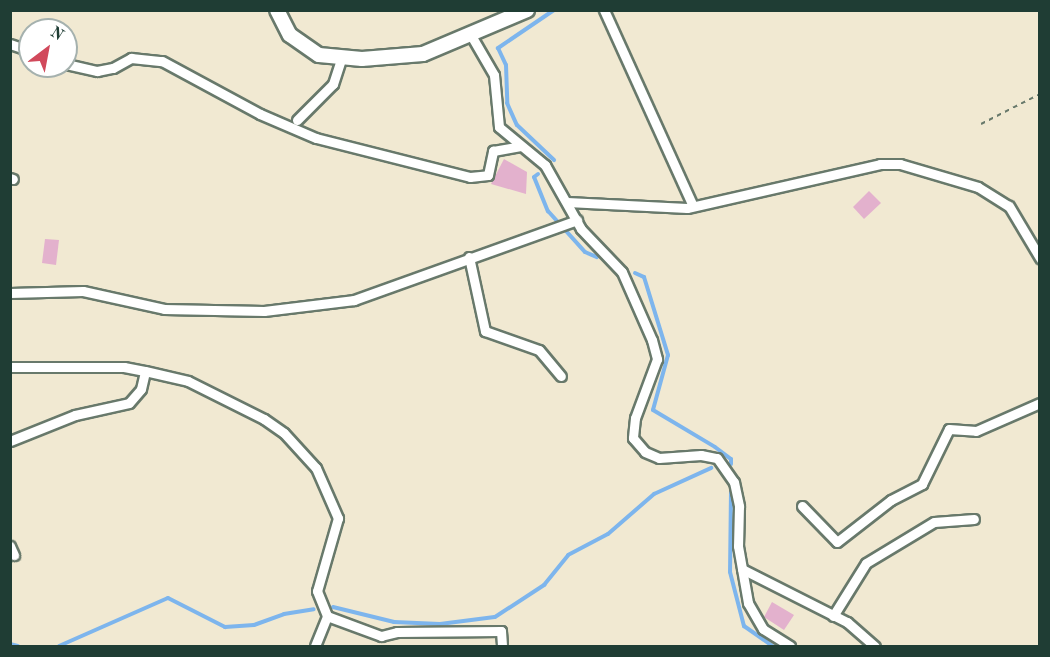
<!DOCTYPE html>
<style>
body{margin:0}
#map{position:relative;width:1050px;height:657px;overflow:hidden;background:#f1e9d2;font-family:"Old Standard TT",serif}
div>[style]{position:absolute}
.stream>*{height:4px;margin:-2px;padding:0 2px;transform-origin:2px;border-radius:2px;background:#7db5ed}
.building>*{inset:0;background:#e3b1cd}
.path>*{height:2px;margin-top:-1px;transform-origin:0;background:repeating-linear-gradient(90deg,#68796b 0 4.5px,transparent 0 9px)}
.roads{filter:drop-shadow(2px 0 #68796b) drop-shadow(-2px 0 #68796b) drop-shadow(0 2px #68796b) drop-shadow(0 -2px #68796b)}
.minor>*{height:9px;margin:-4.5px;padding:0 4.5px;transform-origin:4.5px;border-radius:4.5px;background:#fff}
.secondary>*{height:14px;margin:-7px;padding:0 7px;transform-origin:7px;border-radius:7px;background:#fff}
span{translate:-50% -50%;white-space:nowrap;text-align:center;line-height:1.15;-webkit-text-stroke:6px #fff;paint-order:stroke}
.frame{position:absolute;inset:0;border:12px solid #1f3d34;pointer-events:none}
.north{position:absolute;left:18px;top:18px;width:60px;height:60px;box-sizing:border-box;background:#fff;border:2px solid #a5b1ae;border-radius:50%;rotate:32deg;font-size:16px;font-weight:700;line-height:24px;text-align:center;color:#1f3d34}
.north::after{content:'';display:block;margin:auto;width:21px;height:27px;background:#d1495b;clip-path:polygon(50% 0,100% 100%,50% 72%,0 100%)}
</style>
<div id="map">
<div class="stream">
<i style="left:554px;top:10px;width:68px;rotate:145.8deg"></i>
<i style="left:498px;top:48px;width:19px;rotate:65deg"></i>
<i style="left:506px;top:65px;width:38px;rotate:88deg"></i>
<i style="left:507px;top:103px;width:24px;rotate:66deg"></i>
<i style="left:517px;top:125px;width:51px;rotate:43.4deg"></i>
<i style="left:538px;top:174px;width:5px;rotate:143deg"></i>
<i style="left:534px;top:177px;width:37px;rotate:68deg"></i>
<i style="left:548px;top:211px;width:55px;rotate:47.9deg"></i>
<i style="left:585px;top:252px;width:13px;rotate:23deg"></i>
<i style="left:635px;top:273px;width:10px;rotate:24deg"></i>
<i style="left:644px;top:277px;width:82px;rotate:72.9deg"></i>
<i style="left:668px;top:355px;width:57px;rotate:105.3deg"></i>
<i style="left:653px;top:410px;width:72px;rotate:30.8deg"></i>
<i style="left:715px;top:447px;width:20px;rotate:37deg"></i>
<i style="left:731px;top:459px;width:5px;rotate:90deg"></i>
<i style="left:731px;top:492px;width:80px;rotate:90.7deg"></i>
<i style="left:730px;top:572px;width:56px;rotate:75.5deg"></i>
<i style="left:744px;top:626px;width:35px;rotate:35deg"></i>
<i style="left:333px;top:607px;width:63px;rotate:13.8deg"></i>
<i style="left:394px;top:622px;width:46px;rotate:2.5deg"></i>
<i style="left:440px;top:624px;width:55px;rotate:-7.3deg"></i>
<i style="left:495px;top:617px;width:59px;rotate:-33.1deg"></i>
<i style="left:544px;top:585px;width:38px;rotate:-51deg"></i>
<i style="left:568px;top:555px;width:45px;rotate:-27.7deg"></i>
<i style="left:608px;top:534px;width:61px;rotate:-41deg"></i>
<i style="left:654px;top:494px;width:63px;rotate:-24.5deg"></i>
<i style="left:10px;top:644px;width:8px;rotate:14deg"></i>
<i style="left:59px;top:646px;width:119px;rotate:-23.8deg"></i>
<i style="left:168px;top:598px;width:64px;rotate:27deg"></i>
<i style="left:225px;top:627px;width:29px;rotate:-4deg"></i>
<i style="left:254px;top:625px;width:32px;rotate:-20deg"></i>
<i style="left:284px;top:614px;width:30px;rotate:-9deg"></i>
</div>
<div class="building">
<i style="clip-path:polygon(504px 159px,527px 172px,526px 194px,491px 184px)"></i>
<i style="clip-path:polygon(869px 191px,881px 203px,864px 219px,853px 207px)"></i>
<i style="clip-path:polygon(45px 239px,59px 240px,56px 265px,42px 263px)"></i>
<i style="clip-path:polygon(772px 602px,794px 615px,784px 630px,764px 617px)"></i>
</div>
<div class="path">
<i style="left:981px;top:124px;width:66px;rotate:-27deg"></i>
</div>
<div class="roads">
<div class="minor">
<i style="left:604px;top:10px;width:215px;rotate:65.6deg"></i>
<i style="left:472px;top:37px;width:44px;rotate:59.9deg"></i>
<i style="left:494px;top:75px;width:52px;rotate:84.5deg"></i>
<i style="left:499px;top:127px;width:60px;rotate:39.6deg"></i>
<i style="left:545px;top:165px;width:73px;rotate:60.6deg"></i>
<i style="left:581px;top:229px;width:59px;rotate:46.4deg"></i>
<i style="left:622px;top:272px;width:74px;rotate:66.2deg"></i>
<i style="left:652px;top:340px;width:20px;rotate:75deg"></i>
<i style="left:657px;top:359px;width:63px;rotate:110.4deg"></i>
<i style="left:635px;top:418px;width:20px;rotate:96deg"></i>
<i style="left:633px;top:438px;width:18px;rotate:49deg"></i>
<i style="left:645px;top:452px;width:15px;rotate:23deg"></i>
<i style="left:659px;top:458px;width:42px;rotate:-4.1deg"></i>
<i style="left:701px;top:455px;width:16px;rotate:11deg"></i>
<i style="left:717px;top:458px;width:29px;rotate:55deg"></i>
<i style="left:734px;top:482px;width:25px;rotate:78deg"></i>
<i style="left:739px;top:506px;width:40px;rotate:91.4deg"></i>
<i style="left:738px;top:546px;width:58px;rotate:80deg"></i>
<i style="left:748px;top:603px;width:30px;rotate:60deg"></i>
<i style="left:763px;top:629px;width:32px;rotate:32deg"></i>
<i style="left:10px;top:44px;width:21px;rotate:19deg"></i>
<i style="left:66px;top:64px;width:32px;rotate:13deg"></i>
<i style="left:97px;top:71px;width:16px;rotate:-11deg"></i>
<i style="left:113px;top:68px;width:21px;rotate:-29deg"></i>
<i style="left:131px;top:58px;width:31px;rotate:6deg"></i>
<i style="left:162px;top:61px;width:111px;rotate:28.4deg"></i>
<i style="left:260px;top:114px;width:61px;rotate:23.2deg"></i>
<i style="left:316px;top:138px;width:159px;rotate:14.2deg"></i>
<i style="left:470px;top:177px;width:18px;rotate:-6deg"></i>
<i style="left:488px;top:175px;width:25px;rotate:-78deg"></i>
<i style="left:493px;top:151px;width:28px;rotate:-10deg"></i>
<i style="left:297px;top:120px;width:51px;rotate:-45deg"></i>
<i style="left:333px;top:84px;width:28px;rotate:-72deg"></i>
<i style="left:10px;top:178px;width:3px;rotate:18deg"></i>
<i style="left:567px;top:202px;width:120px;rotate:2.9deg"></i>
<i style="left:687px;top:208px;width:198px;rotate:-12.8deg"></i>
<i style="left:880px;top:164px;width:20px"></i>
<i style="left:900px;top:164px;width:81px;rotate:16.4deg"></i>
<i style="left:978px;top:187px;width:36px;rotate:32deg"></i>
<i style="left:1009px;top:206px;width:61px;rotate:59.2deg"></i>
<i style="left:469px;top:257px;width:76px;rotate:77.8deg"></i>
<i style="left:485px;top:331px;width:57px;rotate:19.4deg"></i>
<i style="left:539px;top:350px;width:34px;rotate:50deg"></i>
<i style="left:10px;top:293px;width:73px;rotate:-1.6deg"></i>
<i style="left:83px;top:291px;width:83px;rotate:12.5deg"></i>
<i style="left:164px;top:309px;width:100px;rotate:1.1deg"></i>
<i style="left:264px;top:311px;width:91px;rotate:-7deg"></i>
<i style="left:354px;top:300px;width:237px;rotate:-19.7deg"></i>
<i style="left:10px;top:367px;width:114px"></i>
<i style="left:124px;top:367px;width:21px;rotate:11deg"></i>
<i style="left:10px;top:441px;width:70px;rotate:-21.8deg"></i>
<i style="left:75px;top:415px;width:55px;rotate:-12.5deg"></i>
<i style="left:129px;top:403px;width:18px;rotate:-49deg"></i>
<i style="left:141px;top:389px;width:18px;rotate:-77deg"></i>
<i style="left:145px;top:371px;width:44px;rotate:13.1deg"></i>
<i style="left:188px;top:381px;width:85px;rotate:26.6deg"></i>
<i style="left:264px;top:419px;width:24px;rotate:35deg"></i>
<i style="left:284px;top:433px;width:47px;rotate:47.6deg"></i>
<i style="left:316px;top:468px;width:55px;rotate:66.3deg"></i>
<i style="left:338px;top:518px;width:76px;rotate:106deg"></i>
<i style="left:317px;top:591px;width:27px;rotate:68deg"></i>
<i style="left:327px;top:616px;width:58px;rotate:20.3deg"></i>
<i style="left:381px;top:636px;width:16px;rotate:-14deg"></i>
<i style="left:397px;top:632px;width:104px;rotate:-0.6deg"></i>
<i style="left:501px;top:631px;width:15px;rotate:86deg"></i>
<i style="left:802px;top:506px;width:50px;rotate:45.8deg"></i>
<i style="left:837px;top:542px;width:68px;rotate:-37.9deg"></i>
<i style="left:891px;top:500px;width:35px;rotate:-27deg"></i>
<i style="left:922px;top:484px;width:61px;rotate:-63.9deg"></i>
<i style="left:949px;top:429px;width:27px;rotate:4deg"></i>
<i style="left:976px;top:431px;width:70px;rotate:-23.6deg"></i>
<i style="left:10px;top:546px;width:10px;rotate:66deg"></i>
<i style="left:742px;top:569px;width:118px;rotate:26.8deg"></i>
<i style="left:847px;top:622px;width:37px;rotate:41deg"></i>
<i style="left:833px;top:616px;width:62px;rotate:-58.1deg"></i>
<i style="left:866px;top:563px;width:79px;rotate:-31.1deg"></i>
<i style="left:934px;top:522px;width:40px;rotate:-4.3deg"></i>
<i style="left:315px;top:646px;width:32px;rotate:-68deg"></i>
</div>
<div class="secondary">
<i style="left:277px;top:10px;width:28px;rotate:63deg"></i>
<i style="left:290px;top:35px;width:35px;rotate:35deg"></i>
<i style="left:319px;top:55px;width:43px;rotate:5.3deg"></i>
<i style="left:362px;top:59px;width:61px;rotate:-4.7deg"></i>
<i style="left:423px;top:54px;width:113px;rotate:-22.9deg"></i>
</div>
</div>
<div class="frame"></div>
<div class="north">N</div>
</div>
